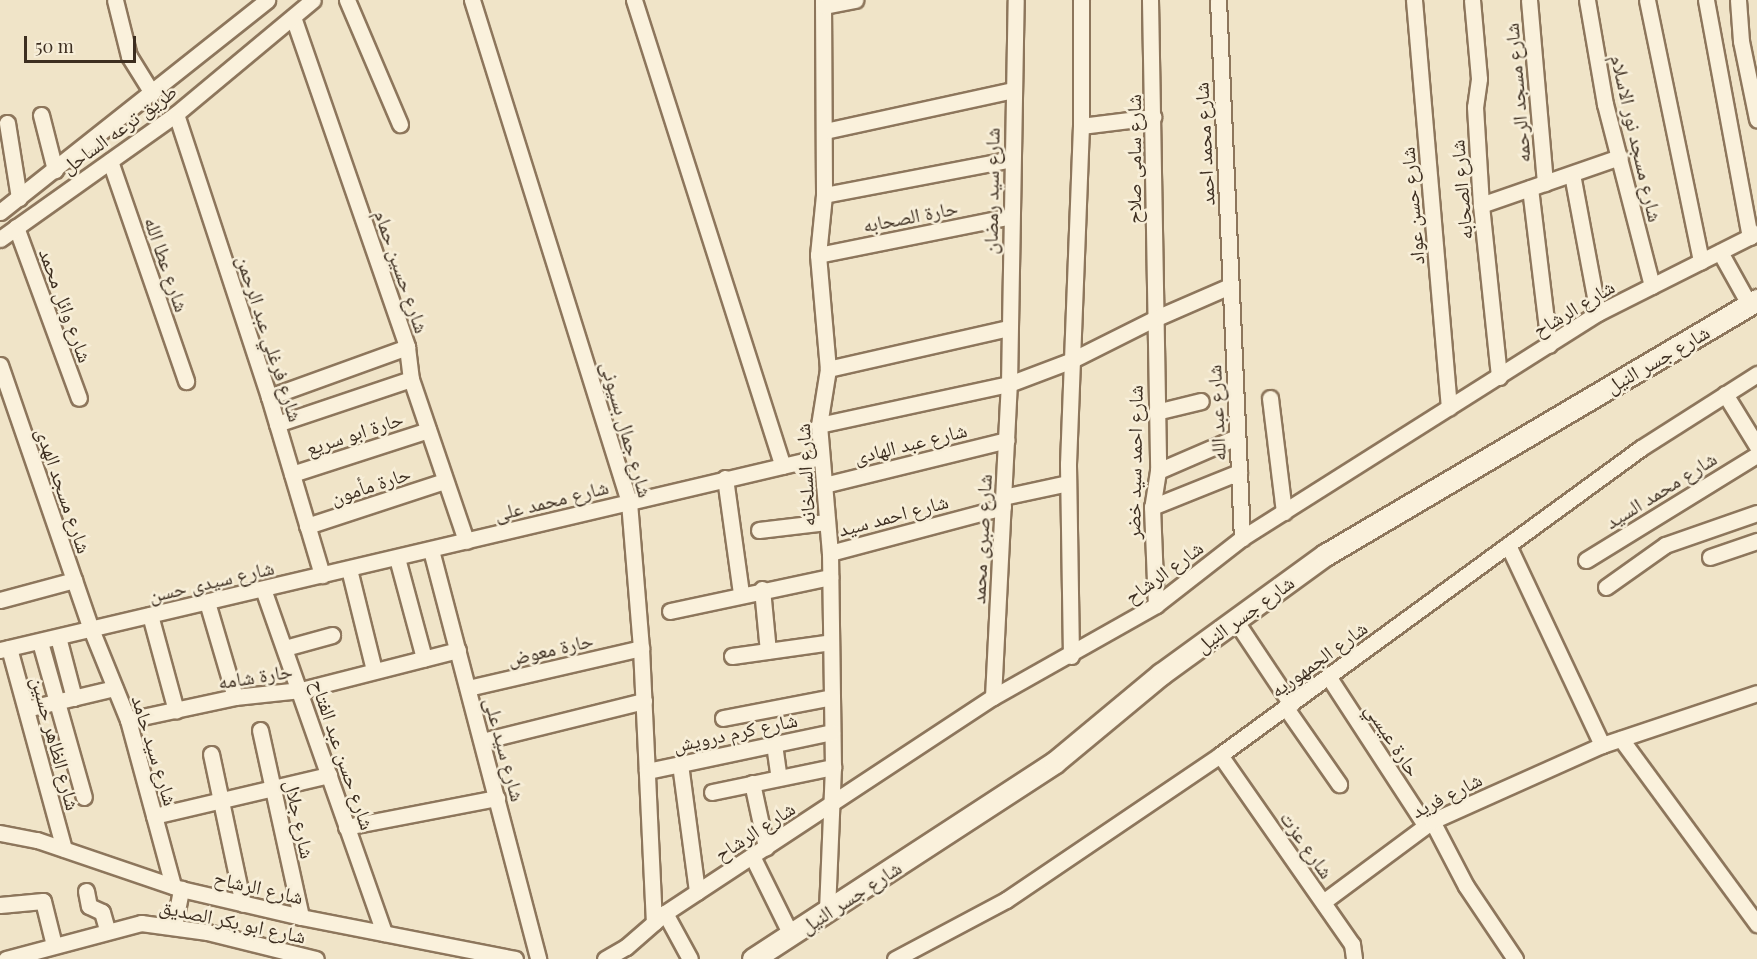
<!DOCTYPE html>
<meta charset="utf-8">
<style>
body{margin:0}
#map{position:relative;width:1757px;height:959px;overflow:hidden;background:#f0e4c8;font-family:"Playfair Display","Noto Naskh Arabic",serif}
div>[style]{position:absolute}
.roads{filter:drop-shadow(2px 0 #8d765c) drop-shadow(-2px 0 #8d765c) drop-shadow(0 2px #8d765c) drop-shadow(0 -2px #8d765c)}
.street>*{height:15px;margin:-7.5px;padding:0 7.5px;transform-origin:7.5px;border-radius:7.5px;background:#faf1dc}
.secondary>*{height:21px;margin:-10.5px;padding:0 10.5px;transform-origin:10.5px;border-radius:10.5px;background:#faf1dc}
span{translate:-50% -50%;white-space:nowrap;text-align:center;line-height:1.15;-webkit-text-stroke:5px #f7eed8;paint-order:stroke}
.street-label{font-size:20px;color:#3d2e20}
.scale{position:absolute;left:24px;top:36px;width:112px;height:27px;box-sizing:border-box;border:3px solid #3d2e20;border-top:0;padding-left:8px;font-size:18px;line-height:21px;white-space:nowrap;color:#3d2e20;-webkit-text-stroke:4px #f7eed8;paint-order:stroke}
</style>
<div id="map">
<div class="roads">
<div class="street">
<i style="left:115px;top:0;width:58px;rotate:76deg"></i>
<i style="left:129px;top:56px;width:44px;rotate:58.1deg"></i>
<i style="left:347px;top:0;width:135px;rotate:66.9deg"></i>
<i style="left:472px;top:0;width:526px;rotate:72.63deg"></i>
<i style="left:629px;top:502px;width:146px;rotate:85.3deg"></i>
<i style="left:641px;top:648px;width:275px;rotate:87.3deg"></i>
<i style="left:634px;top:0;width:489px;rotate:72.3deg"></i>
<i style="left:823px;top:0;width:195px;rotate:89.7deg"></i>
<i style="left:824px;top:195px;width:60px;rotate:95.7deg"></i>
<i style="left:818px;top:255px;width:114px;rotate:85deg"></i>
<i style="left:828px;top:369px;width:57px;rotate:99.1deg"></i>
<i style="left:819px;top:425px;width:128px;rotate:85.1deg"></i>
<i style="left:830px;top:553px;width:214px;rotate:89.2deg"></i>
<i style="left:833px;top:767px;width:145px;rotate:92.4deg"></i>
<i style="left:1150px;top:0;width:471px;rotate:89deg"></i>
<i style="left:1158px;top:471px;width:36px;rotate:99deg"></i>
<i style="left:1152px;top:507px;width:98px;rotate:87.7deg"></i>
<i style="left:1218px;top:0;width:539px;rotate:87.45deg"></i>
<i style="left:1414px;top:0;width:409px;rotate:85.1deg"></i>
<i style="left:1472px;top:0;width:79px;rotate:84.9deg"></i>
<i style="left:1479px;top:79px;width:28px;rotate:98deg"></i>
<i style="left:1475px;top:107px;width:98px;rotate:86.5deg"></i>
<i style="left:1481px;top:205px;width:173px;rotate:84deg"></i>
<i style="left:1529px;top:0;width:184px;rotate:85deg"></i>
<i style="left:1587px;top:0;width:106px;rotate:80.2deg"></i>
<i style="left:1605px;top:104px;width:188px;rotate:75.5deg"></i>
<i style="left:1647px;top:0;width:267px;rotate:78.3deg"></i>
<i style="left:1706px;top:0;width:241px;rotate:79.5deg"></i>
<i style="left:1738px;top:0;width:41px;rotate:85.8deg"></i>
<i style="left:1741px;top:41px;width:80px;rotate:78.4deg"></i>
<i style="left:824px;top:6px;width:32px;rotate:-11deg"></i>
<i style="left:293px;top:17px;width:349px;rotate:70.9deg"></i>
<i style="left:407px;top:347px;width:32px;rotate:83deg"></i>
<i style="left:411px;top:379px;width:171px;rotate:71.2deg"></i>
<i style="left:176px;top:114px;width:298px;rotate:71.8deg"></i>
<i style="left:269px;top:397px;width:186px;rotate:73.4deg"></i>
<i style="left:41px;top:115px;width:57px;rotate:75.7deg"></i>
<i style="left:7px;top:123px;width:76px;rotate:80.9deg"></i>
<i style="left:1081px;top:126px;width:73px;rotate:-7.1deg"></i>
<i style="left:825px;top:131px;width:192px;rotate:-12.3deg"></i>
<i style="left:110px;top:161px;width:233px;rotate:70.9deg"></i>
<i style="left:1572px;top:174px;width:141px;rotate:79.4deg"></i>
<i style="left:1530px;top:188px;width:158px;rotate:83.1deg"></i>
<i style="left:824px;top:195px;width:191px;rotate:-10.8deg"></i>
<i style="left:1481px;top:205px;width:147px;rotate:-19.1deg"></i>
<i style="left:0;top:212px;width:341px;rotate:-38.4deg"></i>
<i style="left:16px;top:227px;width:182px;rotate:69.8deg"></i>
<i style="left:0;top:239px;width:216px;rotate:-35.4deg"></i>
<i style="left:176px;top:114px;width:178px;rotate:-39.8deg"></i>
<i style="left:1720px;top:252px;width:60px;rotate:60.9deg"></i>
<i style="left:818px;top:255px;width:197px;rotate:-11.4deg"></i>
<i style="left:0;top:365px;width:279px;rotate:71deg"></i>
<i style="left:91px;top:629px;width:98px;rotate:67.9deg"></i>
<i style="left:128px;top:720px;width:172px;rotate:74.8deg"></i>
<i style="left:828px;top:369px;width:186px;rotate:-12.8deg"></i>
<i style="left:1725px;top:394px;width:61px;rotate:58.4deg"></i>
<i style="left:269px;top:397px;width:147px;rotate:-19.9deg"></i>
<i style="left:1270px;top:398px;width:115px;rotate:83deg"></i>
<i style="left:1156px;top:412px;width:46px;rotate:-13.7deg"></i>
<i style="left:277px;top:424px;width:141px;rotate:-18.6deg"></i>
<i style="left:819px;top:425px;width:194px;rotate:-12.2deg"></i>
<i style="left:1009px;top:384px;width:65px;rotate:-20.7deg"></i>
<i style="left:1070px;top:361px;width:94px;rotate:-26.6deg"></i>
<i style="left:1154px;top:319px;width:83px;rotate:-23.5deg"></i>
<i style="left:1158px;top:471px;width:86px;rotate:-23.3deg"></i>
<i style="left:292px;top:474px;width:143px;rotate:-17.9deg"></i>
<i style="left:725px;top:478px;width:117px;rotate:82.1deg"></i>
<i style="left:824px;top:485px;width:188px;rotate:-13.8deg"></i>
<i style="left:1003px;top:497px;width:66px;rotate:-12.2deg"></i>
<i style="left:1152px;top:507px;width:94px;rotate:-21.9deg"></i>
<i style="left:307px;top:526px;width:145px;rotate:-18.1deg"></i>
<i style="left:759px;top:530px;width:68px;rotate:-6.7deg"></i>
<i style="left:1508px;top:545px;width:221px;rotate:64.8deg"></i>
<i style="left:431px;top:550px;width:423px;rotate:75.3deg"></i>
<i style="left:830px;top:553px;width:179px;rotate:-14.9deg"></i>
<i style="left:1710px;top:557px;width:50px;rotate:-18.8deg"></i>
<i style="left:397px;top:558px;width:104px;rotate:74.9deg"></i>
<i style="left:1586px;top:560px;width:201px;rotate:-31.6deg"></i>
<i style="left:349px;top:569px;width:104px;rotate:76.1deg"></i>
<i style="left:1606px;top:587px;width:72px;rotate:-35.4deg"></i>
<i style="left:1665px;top:545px;width:97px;rotate:-19.2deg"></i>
<i style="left:263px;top:589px;width:365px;rotate:70.6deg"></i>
<i style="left:762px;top:589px;width:62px;rotate:84.5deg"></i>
<i style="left:0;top:600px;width:77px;rotate:-15.1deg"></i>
<i style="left:207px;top:602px;width:99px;rotate:73.6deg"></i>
<i style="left:670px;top:611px;width:164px;rotate:-12deg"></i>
<i style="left:150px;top:615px;width:99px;rotate:74.8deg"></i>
<i style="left:1235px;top:620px;width:101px;rotate:56.3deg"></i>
<i style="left:58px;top:637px;width:63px;rotate:75.3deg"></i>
<i style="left:40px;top:642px;width:161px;rotate:74.2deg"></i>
<i style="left:9px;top:648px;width:208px;rotate:74.7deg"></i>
<i style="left:285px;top:648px;width:49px;rotate:-15.5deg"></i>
<i style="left:0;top:650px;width:843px;rotate:-13.23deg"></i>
<i style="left:732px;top:656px;width:100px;rotate:-8deg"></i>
<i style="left:1071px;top:656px;width:192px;rotate:-90.9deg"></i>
<i style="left:1068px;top:464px;width:338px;rotate:-87.8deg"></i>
<i style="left:1081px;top:126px;width:126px;rotate:-90deg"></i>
<i style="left:1328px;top:676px;width:178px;rotate:56.9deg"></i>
<i style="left:468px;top:688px;width:178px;rotate:-13deg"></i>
<i style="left:993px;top:697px;width:313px;rotate:-87.1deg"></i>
<i style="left:1009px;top:384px;width:384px;rotate:-89deg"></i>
<i style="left:1286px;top:708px;width:93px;rotate:55.1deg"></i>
<i style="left:26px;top:709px;width:91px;rotate:-13.3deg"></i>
<i style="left:723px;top:718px;width:111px;rotate:-10.9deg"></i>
<i style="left:128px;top:720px;width:109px;rotate:-12.1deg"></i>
<i style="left:235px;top:697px;width:66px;rotate:-6.1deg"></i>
<i style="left:301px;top:690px;width:162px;rotate:-14.3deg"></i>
<i style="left:260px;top:730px;width:191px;rotate:77.6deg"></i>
<i style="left:1621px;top:739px;width:230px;rotate:53.7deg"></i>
<i style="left:482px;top:741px;width:167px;rotate:-13.9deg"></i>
<i style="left:774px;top:744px;width:34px;rotate:82deg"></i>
<i style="left:211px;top:754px;width:153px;rotate:78deg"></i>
<i style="left:1220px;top:755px;width:231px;rotate:55.1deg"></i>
<i style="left:1352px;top:944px;width:15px;rotate:82deg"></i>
<i style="left:680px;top:764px;width:129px;rotate:82.4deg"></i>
<i style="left:647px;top:771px;width:189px;rotate:-11.9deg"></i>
<i style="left:752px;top:783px;width:66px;rotate:77.7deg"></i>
<i style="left:712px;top:792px;width:124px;rotate:-11.7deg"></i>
<i style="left:154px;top:816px;width:180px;rotate:-13.2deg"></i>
<i style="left:1432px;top:821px;width:73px;rotate:62.4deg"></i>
<i style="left:1466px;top:886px;width:88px;rotate:56.1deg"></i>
<i style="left:346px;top:827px;width:154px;rotate:-10.9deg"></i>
<i style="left:0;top:833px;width:38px;rotate:11deg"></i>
<i style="left:37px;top:840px;width:152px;rotate:18.8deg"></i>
<i style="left:181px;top:889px;width:123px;rotate:13.1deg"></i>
<i style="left:301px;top:917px;width:218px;rotate:11.1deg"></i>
<i style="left:752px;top:856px;width:88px;rotate:63.7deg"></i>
<i style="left:86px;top:891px;width:15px;rotate:79deg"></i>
<i style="left:89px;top:906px;width:14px;rotate:25deg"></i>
<i style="left:102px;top:912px;width:19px;rotate:74deg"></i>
<i style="left:1323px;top:902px;width:136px;rotate:-36.6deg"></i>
<i style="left:1432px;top:821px;width:186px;rotate:-24.1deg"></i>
<i style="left:1602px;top:745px;width:163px;rotate:-18.5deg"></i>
<i style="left:0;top:905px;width:43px;rotate:-5.3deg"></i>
<i style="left:43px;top:901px;width:45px;rotate:76deg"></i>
<i style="left:665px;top:913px;width:52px;rotate:61.5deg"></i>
<i style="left:174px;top:926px;width:38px;rotate:-79deg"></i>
<i style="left:6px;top:959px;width:140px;rotate:-14.9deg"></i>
<i style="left:141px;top:923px;width:67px;rotate:7.8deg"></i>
<i style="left:207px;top:932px;width:112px;rotate:13.9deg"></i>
<i style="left:605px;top:959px;width:24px;rotate:-30deg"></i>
<i style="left:626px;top:947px;width:52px;rotate:-41.1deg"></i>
<i style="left:665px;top:913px;width:393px;rotate:-33.4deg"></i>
<i style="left:993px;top:697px;width:187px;rotate:-29.4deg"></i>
<i style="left:1156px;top:605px;width:109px;rotate:-37.9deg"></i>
<i style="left:1242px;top:538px;width:421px;rotate:-32.3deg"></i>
<i style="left:1598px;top:313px;width:178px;rotate:-26.7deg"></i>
<i style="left:895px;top:959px;width:126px;rotate:-28deg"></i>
<i style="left:1006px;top:900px;width:258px;rotate:-34.1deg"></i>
<i style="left:1220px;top:755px;width:521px;rotate:-36.1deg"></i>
<i style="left:1641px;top:448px;width:138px;rotate:-32.5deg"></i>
</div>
<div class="secondary">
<i style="left:753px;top:959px;width:361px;rotate:-33.1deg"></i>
<i style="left:1055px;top:762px;width:138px;rotate:-39.7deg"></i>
<i style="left:1161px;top:674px;width:203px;rotate:-36deg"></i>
<i style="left:1325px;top:555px;width:502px;rotate:-30.55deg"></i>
</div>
</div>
<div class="street-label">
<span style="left:1516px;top:93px;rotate:-95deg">شارع مسجد الرحمه</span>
<span style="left:118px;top:128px;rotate:-36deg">طريق ترعه الساحل</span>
<span style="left:1638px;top:138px;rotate:77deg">شارع مسجد نور الاسلام</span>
<span style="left:1203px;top:144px;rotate:-93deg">شارع محمد احمد</span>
<span style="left:1132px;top:159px;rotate:-90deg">شارع سامى صلاح</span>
<span style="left:1460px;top:190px;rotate:-95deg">شارع الصحابه</span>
<span style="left:990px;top:191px;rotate:-89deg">شارع سيد رمضان</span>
<span style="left:1411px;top:206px;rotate:-95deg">شارع حسن عواد</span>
<span style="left:910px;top:215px;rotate:-11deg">حارة الصحابه</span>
<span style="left:168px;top:264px;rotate:71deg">شارع عطا الله</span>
<span style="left:403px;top:271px;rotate:71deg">شارع حسين حمام</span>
<span style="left:67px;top:305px;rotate:70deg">شارع وائل محمد</span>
<span style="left:1573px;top:307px;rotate:-31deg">شارع الرشاح</span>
<span style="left:271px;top:338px;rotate:72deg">شارع فرغلي عبد الرحمن</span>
<span style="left:1657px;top:358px;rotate:-30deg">شارع جسر النيل</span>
<span style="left:1215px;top:413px;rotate:-93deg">شارع عبد الله</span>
<span style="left:628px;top:429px;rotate:74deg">شارع جمال بسيونى</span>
<span style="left:354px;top:432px;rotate:-18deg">حارة ابو سريع</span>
<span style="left:910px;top:442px;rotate:-14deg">شارع عبد الهادى</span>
<span style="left:1133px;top:462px;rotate:-89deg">شارع احمد سيد خضر</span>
<span style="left:804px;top:475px;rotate:-93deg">شارع السلخانه</span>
<span style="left:370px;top:484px;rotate:-18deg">حارة مأمون</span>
<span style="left:1660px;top:489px;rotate:-32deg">شارع محمد السيد</span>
<span style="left:65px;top:490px;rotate:71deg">شارع مسجد الهدى</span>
<span style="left:551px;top:499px;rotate:-14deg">شارع محمد على</span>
<span style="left:893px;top:514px;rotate:-15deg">شارع احمد سيد</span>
<span style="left:980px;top:539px;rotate:-87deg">شارع صبرى محمد</span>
<span style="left:1163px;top:571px;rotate:-36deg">شارع الرشاح</span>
<span style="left:211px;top:580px;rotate:-13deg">شارع سيدى حسن</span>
<span style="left:1244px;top:613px;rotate:-36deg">شارع جسر النيل</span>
<span style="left:550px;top:648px;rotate:-13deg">حارة معوض</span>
<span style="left:1318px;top:658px;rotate:-36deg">شارع الجمهوريه</span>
<span style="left:255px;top:675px;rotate:-9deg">حارة شامه</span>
<span style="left:735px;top:731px;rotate:-12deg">شارع كرم درويش</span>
<span style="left:1394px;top:739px;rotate:57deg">حارة عيسي</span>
<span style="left:57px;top:743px;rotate:75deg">شارع الظاهر حسين</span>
<span style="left:506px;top:749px;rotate:75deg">شارع سيد على</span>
<span style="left:156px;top:750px;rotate:73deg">شارع سيد حامد</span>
<span style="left:344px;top:754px;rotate:71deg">شارع حسن عبد الفتاح</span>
<span style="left:1446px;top:794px;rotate:-27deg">شارع فريد</span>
<span style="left:301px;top:819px;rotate:78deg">شارع جلال</span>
<span style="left:754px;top:830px;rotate:-33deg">شارع الرشاح</span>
<span style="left:1308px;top:844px;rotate:55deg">شارع عزت</span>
<span style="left:259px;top:886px;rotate:13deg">شارع الرشاح</span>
<span style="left:850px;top:896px;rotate:-33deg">شارع جسر النيل</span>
<span style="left:233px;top:920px;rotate:12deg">شارع ابو بكر الصديق</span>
</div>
<div class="scale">50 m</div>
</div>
